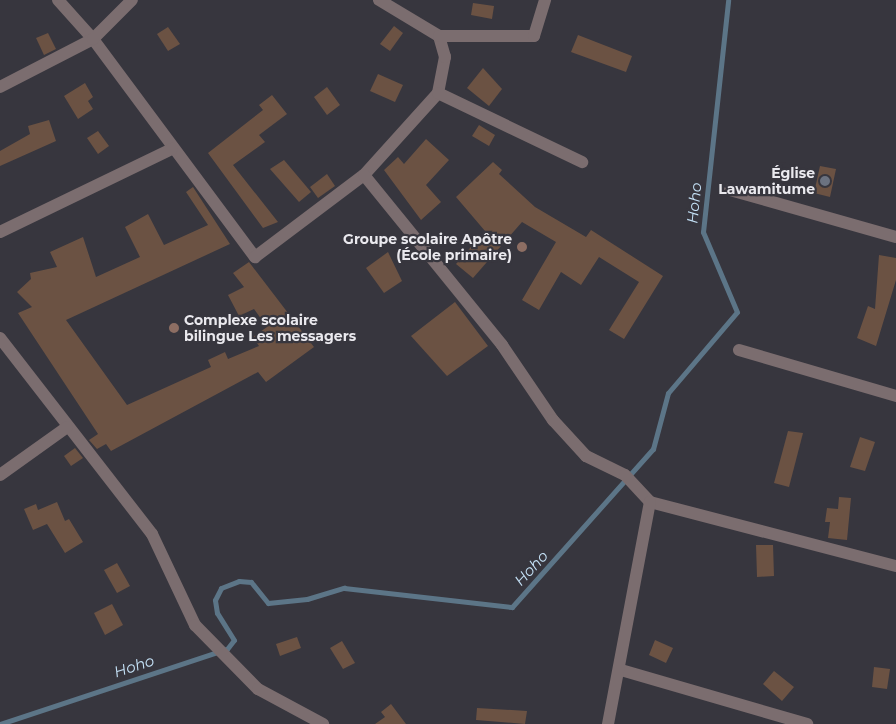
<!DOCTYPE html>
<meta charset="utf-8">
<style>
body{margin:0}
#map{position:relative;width:896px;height:724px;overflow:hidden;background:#37363e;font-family:Montserrat,sans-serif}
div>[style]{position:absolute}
.stream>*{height:5px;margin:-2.5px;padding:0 2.5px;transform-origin:2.5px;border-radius:2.5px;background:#5c7587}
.building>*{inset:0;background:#6b5243}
.minor>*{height:12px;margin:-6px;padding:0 6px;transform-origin:6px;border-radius:6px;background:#7b6d6f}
.dots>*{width:14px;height:14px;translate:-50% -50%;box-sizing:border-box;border:2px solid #37363e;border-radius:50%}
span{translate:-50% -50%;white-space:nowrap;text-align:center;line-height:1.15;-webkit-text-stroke:4.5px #37363e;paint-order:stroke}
.poi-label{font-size:14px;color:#eae9ee;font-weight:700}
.right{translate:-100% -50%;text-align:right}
.left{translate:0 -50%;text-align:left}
.water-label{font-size:15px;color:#c5e2f7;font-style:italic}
</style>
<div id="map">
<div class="stream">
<i style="left:0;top:724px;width:239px;rotate:-18.3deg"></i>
<i style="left:227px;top:649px;width:11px;rotate:-52deg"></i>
<i style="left:234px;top:640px;width:32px;rotate:-122deg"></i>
<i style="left:217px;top:613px;width:13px;rotate:-99deg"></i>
<i style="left:215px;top:600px;width:13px;rotate:-63deg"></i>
<i style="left:221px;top:588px;width:19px;rotate:-21deg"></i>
<i style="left:239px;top:581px;width:12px;rotate:5deg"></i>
<i style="left:251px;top:582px;width:27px;rotate:51deg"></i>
<i style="left:268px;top:603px;width:39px;rotate:-6deg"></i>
<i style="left:307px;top:599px;width:39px;rotate:-17deg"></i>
<i style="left:344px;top:588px;width:169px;rotate:6.5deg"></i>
<i style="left:512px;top:607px;width:212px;rotate:-48.3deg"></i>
<i style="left:653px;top:449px;width:58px;rotate:-75deg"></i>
<i style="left:668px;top:393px;width:106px;rotate:-49.6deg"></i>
<i style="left:737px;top:312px;width:87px;rotate:-113deg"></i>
<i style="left:703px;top:232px;width:233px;rotate:-83.8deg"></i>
</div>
<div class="building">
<i style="clip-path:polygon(473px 3px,494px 6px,492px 19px,471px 15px)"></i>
<i style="clip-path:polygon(394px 26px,403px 33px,390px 51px,380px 44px)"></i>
<i style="clip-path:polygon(168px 27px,180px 44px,168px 51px,157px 34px)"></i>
<i style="clip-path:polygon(48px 33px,56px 49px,44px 55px,36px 38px)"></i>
<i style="clip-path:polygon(578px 35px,632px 56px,626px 72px,571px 52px)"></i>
<i style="clip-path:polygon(483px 68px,502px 89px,489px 106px,467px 88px)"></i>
<i style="clip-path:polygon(378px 74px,403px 85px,395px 102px,370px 91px)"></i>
<i style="clip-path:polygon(85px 83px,93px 97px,88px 101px,93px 109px,78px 119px,64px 96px)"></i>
<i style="clip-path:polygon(327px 87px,340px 105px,327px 115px,314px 97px)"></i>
<i style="clip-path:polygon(272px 95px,287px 114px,259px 135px,265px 142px,233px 165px,278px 222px,263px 228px,208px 153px,263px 110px,259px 105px)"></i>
<i style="clip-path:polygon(49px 120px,56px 141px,0 166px,0 151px,30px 134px,28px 126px)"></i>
<i style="clip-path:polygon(479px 125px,495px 135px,489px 146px,472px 136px)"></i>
<i style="clip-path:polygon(98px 131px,109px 146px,98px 154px,87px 138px)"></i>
<i style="clip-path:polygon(426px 139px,449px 160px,426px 185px,441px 202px,421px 220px,384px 170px,398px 157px,404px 164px)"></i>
<i style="clip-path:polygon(284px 160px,311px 192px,299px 202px,270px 169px)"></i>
<i style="clip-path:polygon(493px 162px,502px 170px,499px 174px,535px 207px,586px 237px,591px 230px,663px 276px,624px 339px,609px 330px,639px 282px,599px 257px,581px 285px,561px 272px,539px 310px,522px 300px,556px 242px,522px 222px,473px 278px,456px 264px,485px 231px,456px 197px)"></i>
<i style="clip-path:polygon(820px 166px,836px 169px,830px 197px,814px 193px)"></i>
<i style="clip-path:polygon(327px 174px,335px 186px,318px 198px,310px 187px)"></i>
<i style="clip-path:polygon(193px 187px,230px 244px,66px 320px,127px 405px,211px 367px,208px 360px,225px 352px,228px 359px,259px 346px,253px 337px,267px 327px,254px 309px,239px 316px,228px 295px,244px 287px,233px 273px,249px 262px,314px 347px,266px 382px,258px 372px,111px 451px,106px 444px,97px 449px,89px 440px,98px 434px,18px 313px,32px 307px,17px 292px,31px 279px,30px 273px,57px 267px,50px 252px,83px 237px,96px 277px,140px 257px,125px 227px,148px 214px,164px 245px,208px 225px,186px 192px)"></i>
<i style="clip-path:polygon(388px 252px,402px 281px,384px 293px,366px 268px)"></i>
<i style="clip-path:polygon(879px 255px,896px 258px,896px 280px,876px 346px,857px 338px,868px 306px,875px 309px)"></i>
<i style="clip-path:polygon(455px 302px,488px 346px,447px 376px,411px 336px)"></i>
<i style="clip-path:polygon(788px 431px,803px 433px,789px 487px,774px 483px)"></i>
<i style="clip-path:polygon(860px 437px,875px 442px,865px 471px,850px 467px)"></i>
<i style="clip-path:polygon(75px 448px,83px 458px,71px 466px,64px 456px)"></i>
<i style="clip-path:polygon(839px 497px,851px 498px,847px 540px,828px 538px,830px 522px,825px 522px,827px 508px,838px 509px)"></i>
<i style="clip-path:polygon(57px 502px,65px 521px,69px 519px,83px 542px,65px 553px,47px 524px,33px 530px,24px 509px,36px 504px,38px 510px)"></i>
<i style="clip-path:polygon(756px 545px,773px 545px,774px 576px,757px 577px)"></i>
<i style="clip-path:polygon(117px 563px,130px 586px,117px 593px,104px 570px)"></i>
<i style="clip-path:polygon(112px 604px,123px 625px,105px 635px,94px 613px)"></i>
<i style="clip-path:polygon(297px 637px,301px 648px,280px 656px,276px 644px)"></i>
<i style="clip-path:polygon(655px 640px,673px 648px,666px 663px,649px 655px)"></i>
<i style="clip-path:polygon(342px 641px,355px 663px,343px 669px,330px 648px)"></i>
<i style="clip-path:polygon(874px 667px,890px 669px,887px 689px,872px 687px)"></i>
<i style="clip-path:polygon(774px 671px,794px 687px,782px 701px,763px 684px)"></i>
<i style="clip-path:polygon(391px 704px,406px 724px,375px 724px,385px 717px,381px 712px)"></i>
<i style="clip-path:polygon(477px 708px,527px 711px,525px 724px,476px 720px)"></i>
</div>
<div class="minor">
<i style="left:58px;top:0;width:52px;rotate:48.1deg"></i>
<i style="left:93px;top:39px;width:272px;rotate:53.4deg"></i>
<i style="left:255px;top:257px;width:136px;rotate:-37deg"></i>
<i style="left:364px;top:175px;width:110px;rotate:-47.9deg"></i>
<i style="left:438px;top:93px;width:37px;rotate:-79deg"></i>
<i style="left:445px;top:57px;width:22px;rotate:-106deg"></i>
<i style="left:439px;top:36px;width:70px;rotate:-149deg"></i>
<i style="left:439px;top:36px;width:95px"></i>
<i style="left:534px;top:36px;width:38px;rotate:-73deg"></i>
<i style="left:0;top:87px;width:105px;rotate:-27.3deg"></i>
<i style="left:93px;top:39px;width:55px;rotate:-45deg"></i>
<i style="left:438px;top:93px;width:160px;rotate:25.6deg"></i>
<i style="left:364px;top:175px;width:219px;rotate:50.9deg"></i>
<i style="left:502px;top:345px;width:91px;rotate:55.8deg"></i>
<i style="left:553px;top:420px;width:49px;rotate:47.5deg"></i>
<i style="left:586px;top:456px;width:43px;rotate:26deg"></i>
<i style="left:625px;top:475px;width:37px;rotate:47deg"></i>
<i style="left:650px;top:502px;width:254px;rotate:14.6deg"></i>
<i style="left:730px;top:190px;width:173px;rotate:15.8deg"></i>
<i style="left:0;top:232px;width:191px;rotate:-25.8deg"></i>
<i style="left:0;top:338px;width:248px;rotate:52.2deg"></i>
<i style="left:152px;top:534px;width:101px;rotate:64.7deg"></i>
<i style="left:195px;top:625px;width:90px;rotate:45.5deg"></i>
<i style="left:258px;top:689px;width:74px;rotate:28.3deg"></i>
<i style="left:739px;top:350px;width:164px;rotate:16.3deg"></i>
<i style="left:0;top:475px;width:82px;rotate:-35.6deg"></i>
<i style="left:621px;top:670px;width:194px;rotate:16.2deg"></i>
<i style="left:608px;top:724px;width:226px;rotate:-79.3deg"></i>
</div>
<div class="dots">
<i style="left:825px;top:181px;background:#6b7280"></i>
<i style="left:522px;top:247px;background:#8d6e63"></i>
<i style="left:174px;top:328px;background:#8d6e63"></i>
</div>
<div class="poi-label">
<span class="right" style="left:815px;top:181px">Église<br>Lawamitume</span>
<span class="right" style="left:512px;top:247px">Groupe scolaire Apôtre<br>(École primaire)</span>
<span class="left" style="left:184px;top:328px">Complexe scolaire<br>bilingue Les messagers</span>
</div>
<div class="water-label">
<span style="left:694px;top:203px;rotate:-84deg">Hoho</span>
<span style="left:531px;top:568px;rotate:-47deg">Hoho</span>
<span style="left:134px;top:666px;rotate:-18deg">Hoho</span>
</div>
</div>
